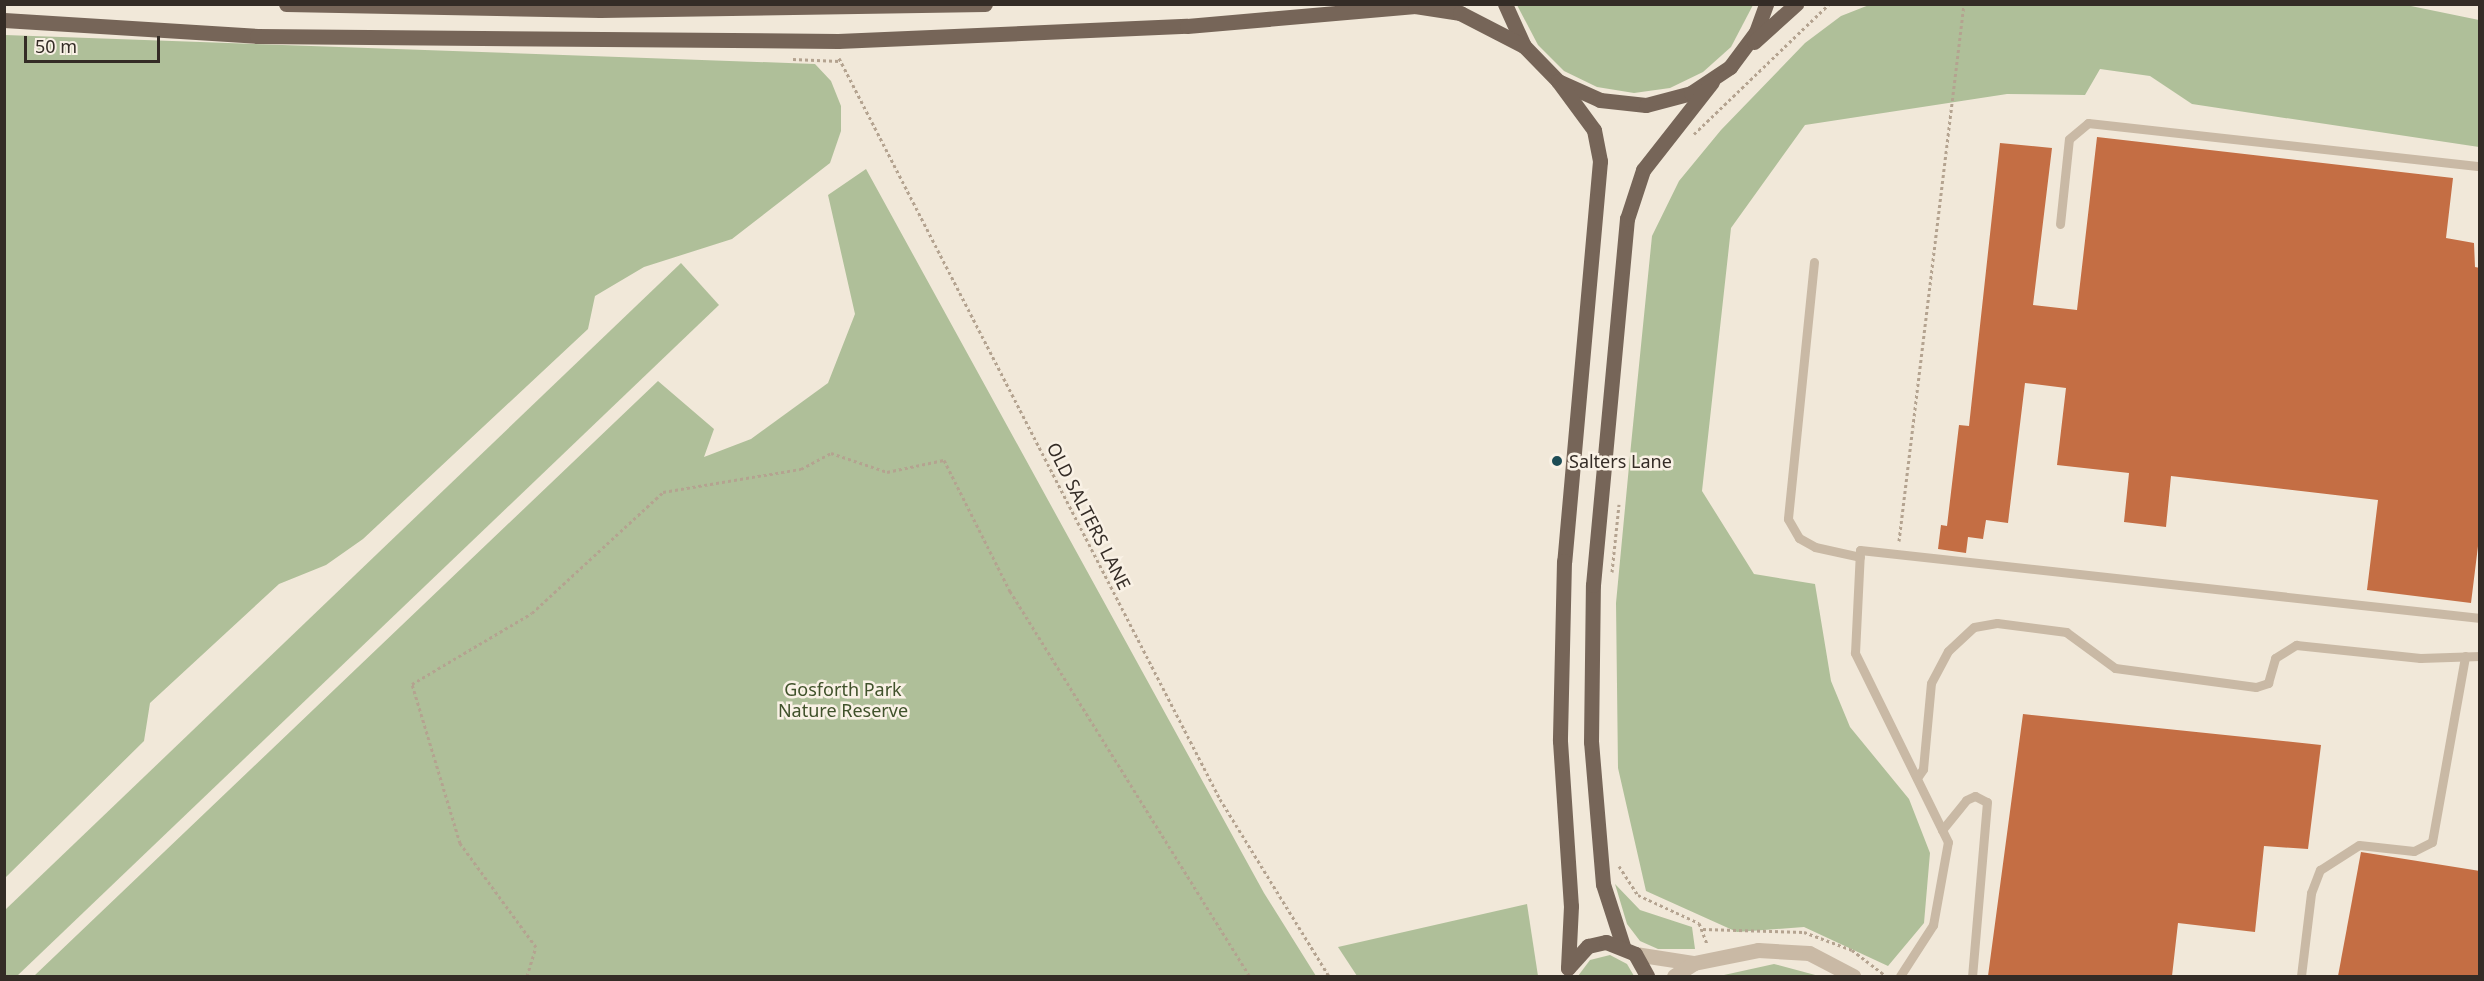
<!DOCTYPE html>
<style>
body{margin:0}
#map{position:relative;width:2484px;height:981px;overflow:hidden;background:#f1e8d9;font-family:"Noto Sans",sans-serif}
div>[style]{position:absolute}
.green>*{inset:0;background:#afbf99}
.building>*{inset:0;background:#c46e44}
.path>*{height:3px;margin-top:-1.5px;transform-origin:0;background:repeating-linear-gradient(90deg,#b4a390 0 3px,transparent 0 6px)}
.lane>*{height:9px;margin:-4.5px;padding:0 4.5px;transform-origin:4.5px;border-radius:4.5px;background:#c9b9a5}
.street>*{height:15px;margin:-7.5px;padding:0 7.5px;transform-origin:7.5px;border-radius:7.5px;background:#c9b9a5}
.primary>*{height:15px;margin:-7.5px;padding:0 7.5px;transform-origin:7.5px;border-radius:7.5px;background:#766558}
.dots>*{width:16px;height:16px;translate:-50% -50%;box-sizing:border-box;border:3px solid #f9f1e5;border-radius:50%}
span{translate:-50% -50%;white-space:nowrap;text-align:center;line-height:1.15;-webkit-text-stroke:5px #f9f1e5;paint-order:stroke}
.poi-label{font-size:18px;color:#342c26}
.left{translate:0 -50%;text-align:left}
.street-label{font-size:18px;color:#342c26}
.park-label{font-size:18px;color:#40522b}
.frame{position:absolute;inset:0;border:6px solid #342c26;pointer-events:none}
.scale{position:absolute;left:24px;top:36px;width:136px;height:27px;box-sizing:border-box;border:3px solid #342c26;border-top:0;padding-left:8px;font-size:18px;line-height:21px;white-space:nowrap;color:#342c26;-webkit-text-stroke:4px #f9f1e5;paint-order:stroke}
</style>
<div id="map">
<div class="green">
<i style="clip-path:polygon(1517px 5px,1517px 4px,1753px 5px,1731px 47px,1703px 72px,1670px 88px,1634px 93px,1597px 87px,1564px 71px,1538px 45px)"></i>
<i style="clip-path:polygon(2406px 5px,2479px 20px,2479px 147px,2192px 104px,2150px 76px,2100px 69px,2085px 95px,2007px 94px,1805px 125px,1731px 228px,1702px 491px,1754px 574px,1815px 584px,1831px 681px,1850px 727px,1909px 799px,1930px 853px,1924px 923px,1888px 966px,1804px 927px,1737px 932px,1646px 891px,1618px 768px,1616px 603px,1631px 445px,1652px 236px,1679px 181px,1721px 130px,1805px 43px,1841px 16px,1869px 5px)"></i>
<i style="clip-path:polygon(5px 35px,815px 64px,831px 81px,841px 106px,841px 131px,830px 163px,732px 239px,644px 267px,595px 296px,588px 329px,363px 539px,326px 565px,279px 584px,150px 703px,144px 741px,5px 878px)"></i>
<i style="clip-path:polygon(866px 169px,1264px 893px,1316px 976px,34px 976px,658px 381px,714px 429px,704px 457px,751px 439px,828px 383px,855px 314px,828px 195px)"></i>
<i style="clip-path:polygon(681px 263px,719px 305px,17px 976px,5px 976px,5px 910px)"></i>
<i style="clip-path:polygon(1615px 884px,1640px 910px,1692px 927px,1695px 949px,1658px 949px,1640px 941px,1627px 924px)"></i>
<i style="clip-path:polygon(1527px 904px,1538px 976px,1357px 976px,1338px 947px)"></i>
<i style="clip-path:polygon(1610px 955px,1627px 964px,1634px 976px,1578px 976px,1590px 960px)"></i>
<i style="clip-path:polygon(1774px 964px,1819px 976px,1724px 976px,1724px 975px)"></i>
</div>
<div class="building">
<i style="clip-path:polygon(2097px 137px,2453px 178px,2446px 238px,2474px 243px,2475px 267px,2480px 268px,2480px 530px,2471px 603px,2367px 590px,2378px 500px,2171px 476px,2166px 527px,2124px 522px,2129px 473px,2057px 465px,2066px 388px,2025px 383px,2008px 523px,1986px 520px,1983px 539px,1968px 537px,1966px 553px,1938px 549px,1941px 525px,1947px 526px,1959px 425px,1969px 426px,2000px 143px,2052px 148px,2033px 305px,2077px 310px)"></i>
<i style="clip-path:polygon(2023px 714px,2321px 745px,2308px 849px,2264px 846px,2255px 932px,2178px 923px,2172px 976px,1988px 976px)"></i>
<i style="clip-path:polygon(2361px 852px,2480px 871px,2480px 976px,2338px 976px)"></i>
</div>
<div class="path">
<i style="left:839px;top:58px;width:833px;rotate:62.79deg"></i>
<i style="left:1220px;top:799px;width:208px;rotate:58.4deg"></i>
<i style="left:793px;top:59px;width:46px;rotate:2.5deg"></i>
<i style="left:1694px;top:134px;width:187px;rotate:-43.9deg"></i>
<i style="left:1899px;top:541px;width:541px;rotate:-83.1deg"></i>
<i style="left:1612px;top:572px;width:68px;rotate:-84.1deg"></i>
<i style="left:1619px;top:866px;width:35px;rotate:57deg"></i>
<i style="left:1638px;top:895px;width:67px;rotate:24.7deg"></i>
<i style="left:1699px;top:923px;width:22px;rotate:69deg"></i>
<i style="left:1703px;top:929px;width:101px;rotate:1.7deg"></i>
<i style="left:1804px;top:932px;width:51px;rotate:20.6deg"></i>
<i style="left:1852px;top:950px;width:43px;rotate:37.4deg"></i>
<i style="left:527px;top:976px;width:30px;rotate:-73deg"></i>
<i style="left:536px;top:947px;width:129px;rotate:-126.2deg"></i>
<i style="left:460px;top:843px;width:166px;rotate:-106.8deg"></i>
<i style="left:412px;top:684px;width:139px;rotate:-30.6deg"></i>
<i style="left:532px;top:613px;width:178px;rotate:-42.7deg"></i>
<i style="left:663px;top:492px;width:140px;rotate:-9.5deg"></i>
<i style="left:801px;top:469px;width:34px;rotate:-28deg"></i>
<i style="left:831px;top:453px;width:59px;rotate:18.7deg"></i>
<i style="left:887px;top:472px;width:58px;rotate:-11.9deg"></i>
<i style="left:944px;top:460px;width:147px;rotate:63.3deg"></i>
<i style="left:1010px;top:591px;width:454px;rotate:58.1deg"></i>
</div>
<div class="lane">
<i style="left:2060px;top:224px;width:85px;rotate:-84deg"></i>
<i style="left:2069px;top:139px;width:25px;rotate:-40deg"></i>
<i style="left:2088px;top:123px;width:394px;rotate:6.3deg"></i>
<i style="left:1814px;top:262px;width:258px;rotate:95.8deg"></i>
<i style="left:1788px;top:519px;width:22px;rotate:60deg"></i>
<i style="left:1799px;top:538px;width:18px;rotate:29deg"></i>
<i style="left:1815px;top:547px;width:46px;rotate:12.5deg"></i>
<i style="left:1917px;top:778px;width:11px;rotate:-56deg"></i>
<i style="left:1923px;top:769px;width:86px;rotate:-84.7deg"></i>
<i style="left:1931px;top:683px;width:36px;rotate:-62deg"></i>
<i style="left:1948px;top:651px;width:35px;rotate:-43deg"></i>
<i style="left:1974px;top:627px;width:23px;rotate:-10deg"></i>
<i style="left:1997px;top:623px;width:70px;rotate:7.4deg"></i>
<i style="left:2066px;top:632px;width:61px;rotate:36.3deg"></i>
<i style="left:2115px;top:668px;width:142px;rotate:7.7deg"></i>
<i style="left:2256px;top:687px;width:13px;rotate:-18deg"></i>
<i style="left:2268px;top:683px;width:26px;rotate:-74deg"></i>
<i style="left:2275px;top:658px;width:25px;rotate:-32deg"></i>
<i style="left:2296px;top:645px;width:125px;rotate:6deg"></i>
<i style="left:2420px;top:658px;width:60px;rotate:-1.9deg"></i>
<i style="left:1942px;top:830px;width:38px;rotate:-51deg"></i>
<i style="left:1966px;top:800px;width:10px;rotate:-24deg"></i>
<i style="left:1975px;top:796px;width:13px;rotate:27deg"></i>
<i style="left:1987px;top:802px;width:175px;rotate:94.9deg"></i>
<i style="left:1900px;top:976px;width:61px;rotate:-57.1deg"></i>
<i style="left:1933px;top:925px;width:84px;rotate:-79.8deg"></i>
<i style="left:1948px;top:842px;width:211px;rotate:-116.2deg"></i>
<i style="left:1855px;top:653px;width:103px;rotate:-87.2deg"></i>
<i style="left:1860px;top:550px;width:624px;rotate:6.26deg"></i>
<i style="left:2301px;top:976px;width:84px;rotate:-83.1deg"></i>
<i style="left:2311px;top:893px;width:25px;rotate:-69deg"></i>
<i style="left:2320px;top:870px;width:46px;rotate:-32.7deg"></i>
<i style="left:2359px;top:845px;width:55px;rotate:6.2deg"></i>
<i style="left:2414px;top:851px;width:20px;rotate:-27deg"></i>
<i style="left:2432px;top:842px;width:189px;rotate:-79.9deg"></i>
</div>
<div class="street">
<i style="left:1635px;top:954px;width:60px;rotate:8.7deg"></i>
<i style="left:1694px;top:963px;width:65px;rotate:-11.5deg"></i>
<i style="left:1758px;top:950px;width:51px;rotate:3.4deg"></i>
<i style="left:1809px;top:953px;width:50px;rotate:27.6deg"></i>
<i style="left:1674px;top:976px;width:24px;rotate:-33deg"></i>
</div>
<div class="primary">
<i style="left:286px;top:4px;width:314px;rotate:1.1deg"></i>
<i style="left:600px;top:10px;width:385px;rotate:-0.9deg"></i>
<i style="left:1505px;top:4px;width:46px;rotate:65.7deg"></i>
<i style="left:1524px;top:46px;width:49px;rotate:45.8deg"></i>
<i style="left:1558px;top:81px;width:46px;rotate:24.3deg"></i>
<i style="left:1600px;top:100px;width:46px;rotate:6.2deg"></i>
<i style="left:1646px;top:105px;width:47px;rotate:-14.9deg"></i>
<i style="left:1691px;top:93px;width:47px;rotate:-33.7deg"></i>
<i style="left:1730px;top:67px;width:44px;rotate:-53.4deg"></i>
<i style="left:1756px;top:32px;width:30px;rotate:-70deg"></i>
<i style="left:4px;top:20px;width:254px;rotate:3.6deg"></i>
<i style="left:257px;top:36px;width:581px;rotate:0.49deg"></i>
<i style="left:838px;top:41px;width:349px;rotate:-2.5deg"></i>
<i style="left:1187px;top:26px;width:229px;rotate:-5deg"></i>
<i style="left:1415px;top:6px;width:46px;rotate:8.8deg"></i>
<i style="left:1460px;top:13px;width:72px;rotate:27.3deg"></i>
<i style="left:1754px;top:42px;width:57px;rotate:-42.1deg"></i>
<i style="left:1558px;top:81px;width:61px;rotate:53.7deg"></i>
<i style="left:1594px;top:130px;width:32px;rotate:79deg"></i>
<i style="left:1600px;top:161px;width:402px;rotate:95.1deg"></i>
<i style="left:1564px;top:561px;width:180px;rotate:91.3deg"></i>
<i style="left:1560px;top:741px;width:165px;rotate:86.2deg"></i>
<i style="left:1571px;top:906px;width:62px;rotate:92.8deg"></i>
<i style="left:1623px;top:946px;width:65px;rotate:-107.9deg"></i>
<i style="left:1603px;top:884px;width:143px;rotate:-94.8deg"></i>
<i style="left:1591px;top:742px;width:157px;rotate:-89.3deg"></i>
<i style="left:1593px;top:585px;width:368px;rotate:-84.7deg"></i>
<i style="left:1627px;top:219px;width:52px;rotate:-71.9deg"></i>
<i style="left:1643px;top:170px;width:112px;rotate:-51.9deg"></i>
<i style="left:1568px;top:968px;width:30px;rotate:-48deg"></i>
<i style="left:1588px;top:946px;width:18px;rotate:-13deg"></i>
<i style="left:1606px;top:942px;width:31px;rotate:22deg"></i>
<i style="left:1635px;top:954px;width:25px;rotate:61deg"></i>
</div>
<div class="dots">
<i style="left:1557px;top:461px;background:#1d4c55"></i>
</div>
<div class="poi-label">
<span class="left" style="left:1569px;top:461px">Salters Lane</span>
</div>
<div class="street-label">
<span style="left:1089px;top:516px;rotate:63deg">OLD SALTERS LANE</span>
</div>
<div class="park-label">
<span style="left:843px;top:700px">Gosforth Park<br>Nature Reserve</span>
</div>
<div class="frame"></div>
<div class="scale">50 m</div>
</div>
